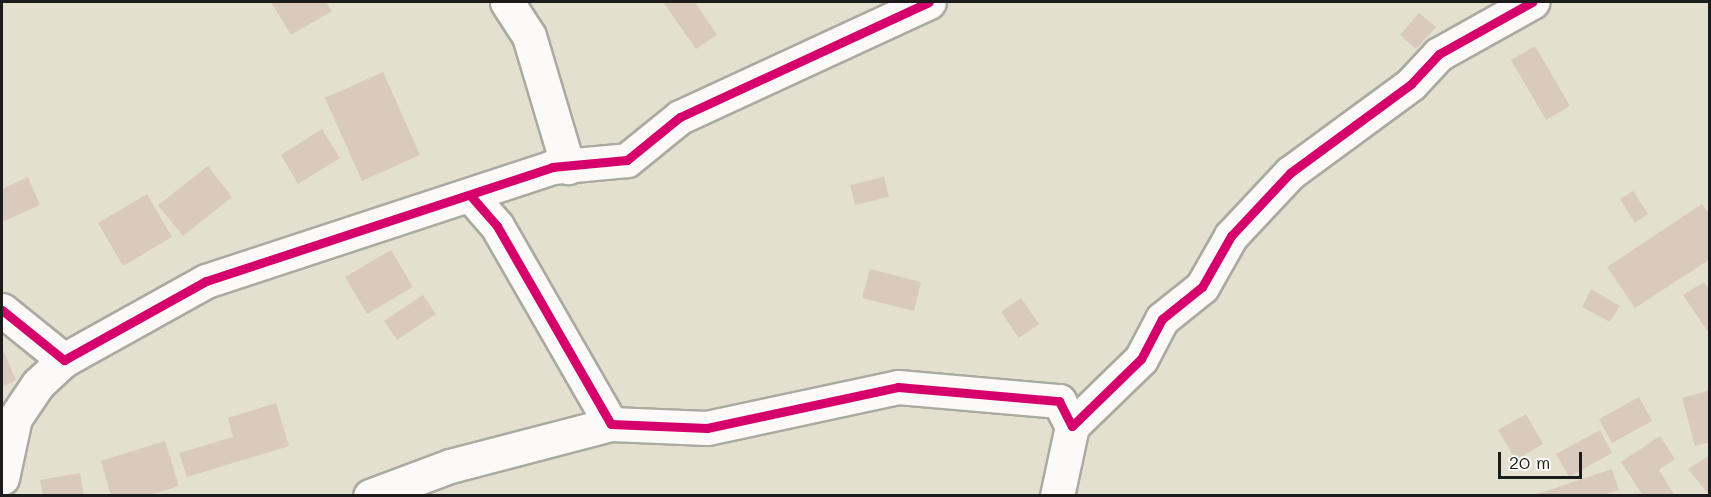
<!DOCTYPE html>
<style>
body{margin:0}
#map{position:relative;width:1711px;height:497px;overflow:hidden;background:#e3e0d0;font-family:Mali,sans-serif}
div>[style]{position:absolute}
.building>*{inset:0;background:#dacabd}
.roads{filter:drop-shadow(2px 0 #abaaa0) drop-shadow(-2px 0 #abaaa0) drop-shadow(0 2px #abaaa0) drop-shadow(0 -2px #abaaa0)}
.street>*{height:33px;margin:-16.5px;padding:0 16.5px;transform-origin:16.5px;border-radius:16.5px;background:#fbfaf8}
.cycleway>*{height:9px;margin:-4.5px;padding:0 4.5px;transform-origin:4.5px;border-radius:4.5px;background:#d6006c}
span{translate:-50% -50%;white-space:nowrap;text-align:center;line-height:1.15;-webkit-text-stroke:5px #fdfcf7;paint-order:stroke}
.frame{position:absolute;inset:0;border:3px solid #1c1c1c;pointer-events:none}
.scale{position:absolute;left:1498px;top:452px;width:84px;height:27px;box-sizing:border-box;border:3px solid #1c1c1c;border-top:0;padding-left:8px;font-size:18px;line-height:21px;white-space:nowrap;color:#1c1c1c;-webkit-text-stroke:4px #fdfcf7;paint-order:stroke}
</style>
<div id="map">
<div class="building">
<i style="clip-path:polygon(271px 2px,326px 2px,332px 11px,291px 35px)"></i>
<i style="clip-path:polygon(663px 2px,695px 2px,717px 35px,696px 49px)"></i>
<i style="clip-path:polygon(1419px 13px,1436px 27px,1416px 49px,1400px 35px)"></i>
<i style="clip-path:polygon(1535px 46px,1570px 106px,1546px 120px,1511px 60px)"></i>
<i style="clip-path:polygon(383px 72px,420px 155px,362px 181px,325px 98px)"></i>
<i style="clip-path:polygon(322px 129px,340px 158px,298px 184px,281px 155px)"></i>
<i style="clip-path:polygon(208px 166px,232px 197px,183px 236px,158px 205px)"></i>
<i style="clip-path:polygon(28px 177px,40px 205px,2px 222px,2px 189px)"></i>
<i style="clip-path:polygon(884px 177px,889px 197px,855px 205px,850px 185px)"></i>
<i style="clip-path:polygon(1633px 191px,1648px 214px,1635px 223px,1620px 199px)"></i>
<i style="clip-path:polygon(147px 194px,172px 237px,123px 266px,98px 223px)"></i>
<i style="clip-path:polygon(1702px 204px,1710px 215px,1710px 259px,1635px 308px,1607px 267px)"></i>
<i style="clip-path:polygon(391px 250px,413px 287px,367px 314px,345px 277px)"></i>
<i style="clip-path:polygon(870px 269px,921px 282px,914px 311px,862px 298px)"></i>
<i style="clip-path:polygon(1704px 282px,1710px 291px,1708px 332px,1683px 295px)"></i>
<i style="clip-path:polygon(1591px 289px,1620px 306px,1610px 322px,1582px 307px)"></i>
<i style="clip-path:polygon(423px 295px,436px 314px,397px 340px,384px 321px)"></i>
<i style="clip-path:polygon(1021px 298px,1039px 324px,1019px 338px,1001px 312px)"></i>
<i style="clip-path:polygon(2px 348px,16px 380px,2px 387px)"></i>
<i style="clip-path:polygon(1710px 390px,1710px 442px,1695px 446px,1682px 398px)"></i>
<i style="clip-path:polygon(1639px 397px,1652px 421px,1612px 443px,1599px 419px)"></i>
<i style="clip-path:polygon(276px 403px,289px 446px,187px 477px,179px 453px,233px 437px,228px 418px)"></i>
<i style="clip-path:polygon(1526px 414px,1543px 444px,1516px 460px,1498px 430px)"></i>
<i style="clip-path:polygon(1600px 430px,1612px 453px,1569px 477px,1556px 454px)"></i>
<i style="clip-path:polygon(1660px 436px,1675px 459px,1659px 470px,1675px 496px,1643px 496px,1621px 462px)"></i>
<i style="clip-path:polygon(165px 441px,179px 486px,148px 496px,111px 496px,101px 461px)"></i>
<i style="clip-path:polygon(1707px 457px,1710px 460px,1710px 496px,1688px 469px)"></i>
<i style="clip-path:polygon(1612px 469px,1619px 490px,1600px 496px,1531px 496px)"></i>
<i style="clip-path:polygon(80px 473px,84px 496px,43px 496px,40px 480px)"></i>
</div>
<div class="roads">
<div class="street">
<i style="left:507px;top:2px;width:40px;rotate:57.1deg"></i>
<i style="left:529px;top:36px;width:137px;rotate:73.4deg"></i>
<i style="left:470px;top:195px;width:41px;rotate:48.9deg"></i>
<i style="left:497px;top:226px;width:228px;rotate:60.1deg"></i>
<i style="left:611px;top:424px;width:96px;rotate:2.4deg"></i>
<i style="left:707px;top:428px;width:195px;rotate:-12.1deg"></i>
<i style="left:898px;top:387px;width:162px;rotate:5deg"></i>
<i style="left:1059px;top:401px;width:28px;rotate:63deg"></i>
<i style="left:1072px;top:426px;width:96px;rotate:-44.2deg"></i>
<i style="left:1141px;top:359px;width:45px;rotate:-62.3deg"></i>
<i style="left:1162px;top:319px;width:51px;rotate:-38.7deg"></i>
<i style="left:1202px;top:287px;width:59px;rotate:-60.4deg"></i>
<i style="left:1231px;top:236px;width:86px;rotate:-46.9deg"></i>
<i style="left:1290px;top:173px;width:150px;rotate:-36.3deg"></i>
<i style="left:1411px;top:84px;width:41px;rotate:-47deg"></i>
<i style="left:1439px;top:54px;width:107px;rotate:-29.2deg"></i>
<i style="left:2px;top:310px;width:80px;rotate:38.9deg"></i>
<i style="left:64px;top:360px;width:162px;rotate:-29.1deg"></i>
<i style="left:206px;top:281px;width:364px;rotate:-18.2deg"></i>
<i style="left:552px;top:167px;width:75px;rotate:-5.3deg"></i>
<i style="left:627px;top:160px;width:68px;rotate:-39.1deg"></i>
<i style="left:680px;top:117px;width:274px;rotate:-24.8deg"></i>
<i style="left:2px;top:478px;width:61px;rotate:-77.8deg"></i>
<i style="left:15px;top:418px;width:41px;rotate:-55.9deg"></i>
<i style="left:38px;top:384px;width:35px;rotate:-43deg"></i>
<i style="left:370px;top:496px;width:85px;rotate:-20.6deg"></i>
<i style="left:450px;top:466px;width:166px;rotate:-14.6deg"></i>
<i style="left:1057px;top:496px;width:72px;rotate:-77.9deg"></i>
</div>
</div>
<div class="cycleway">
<i style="left:470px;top:195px;width:41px;rotate:48.9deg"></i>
<i style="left:497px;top:226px;width:228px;rotate:60.1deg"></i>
<i style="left:611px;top:424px;width:96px;rotate:2.4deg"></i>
<i style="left:707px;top:428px;width:195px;rotate:-12.1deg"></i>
<i style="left:898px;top:387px;width:162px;rotate:5deg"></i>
<i style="left:1059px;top:401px;width:28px;rotate:63deg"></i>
<i style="left:1072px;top:426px;width:96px;rotate:-44.2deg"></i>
<i style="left:1141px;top:359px;width:45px;rotate:-62.3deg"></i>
<i style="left:1162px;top:319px;width:51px;rotate:-38.7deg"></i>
<i style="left:1202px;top:287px;width:59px;rotate:-60.4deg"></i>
<i style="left:1231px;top:236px;width:86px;rotate:-46.9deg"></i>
<i style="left:1290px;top:173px;width:150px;rotate:-36.3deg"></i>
<i style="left:1411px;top:84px;width:41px;rotate:-47deg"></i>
<i style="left:1439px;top:54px;width:107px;rotate:-29.2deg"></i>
<i style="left:2px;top:310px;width:80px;rotate:38.9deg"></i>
<i style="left:64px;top:360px;width:162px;rotate:-29.1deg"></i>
<i style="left:206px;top:281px;width:364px;rotate:-18.2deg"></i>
<i style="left:552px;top:167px;width:75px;rotate:-5.3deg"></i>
<i style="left:627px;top:160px;width:68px;rotate:-39.1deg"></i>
<i style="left:680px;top:117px;width:274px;rotate:-24.8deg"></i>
</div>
<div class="frame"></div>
<div class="scale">20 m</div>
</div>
